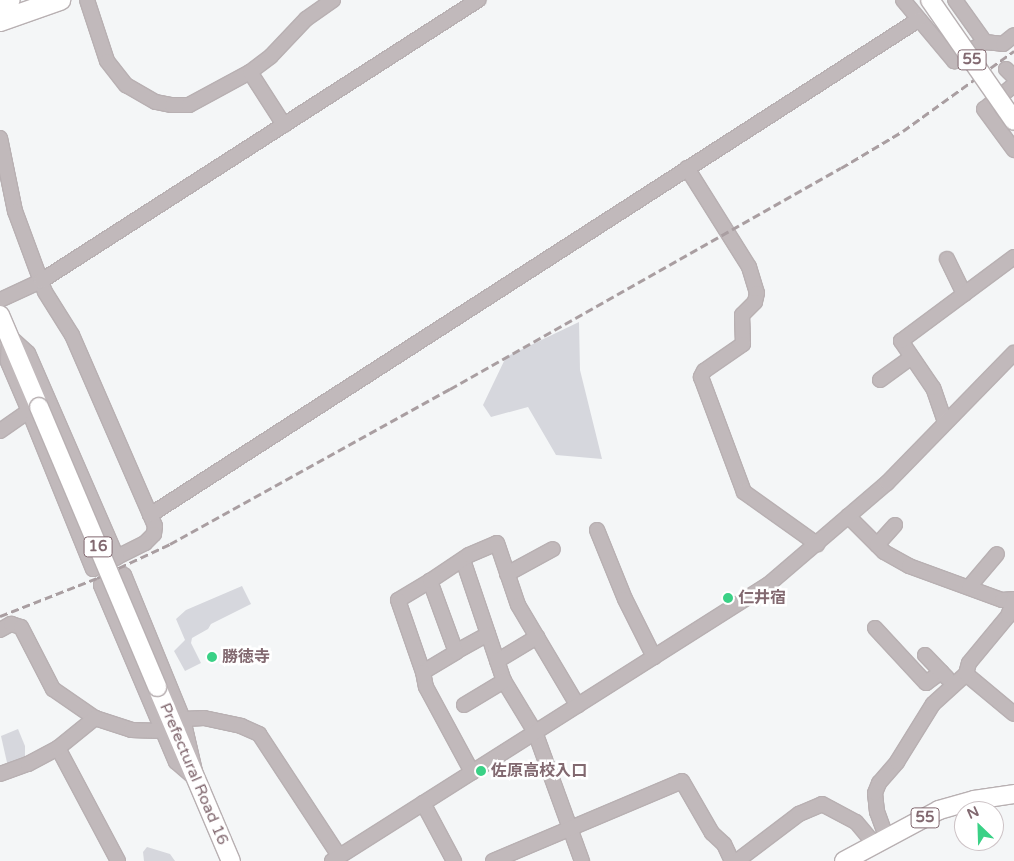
<!DOCTYPE html>
<meta charset="utf-8">
<style>
body{margin:0}
#map{position:relative;width:1014px;height:861px;overflow:hidden;background:#f4f6f7;font-family:"Varela Round","Noto Sans JP",sans-serif}
div>[style]{position:absolute}
.green>*{inset:0;background:#d6d7dd}
.roads{filter:drop-shadow(1px 0 #b8b0b2) drop-shadow(-1px 0 #b8b0b2) drop-shadow(0 1px #b8b0b2) drop-shadow(0 -1px #b8b0b2)}
.minor>*{height:14px;margin:-7px;padding:0 7px;transform-origin:7px;border-radius:7px;background:#c1b9bb}
.major>*{height:18px;margin:-9px;padding:0 9px;transform-origin:9px;border-radius:9px;background:#fff}
.highway>*{height:20px;margin:-10px;padding:0 10px;transform-origin:10px;border-radius:10px;background:#fff}
.rail>*{height:3px;margin-top:-1.5px;transform-origin:0;background:repeating-linear-gradient(90deg,#a99ea1 0 8px,transparent 0 12px)}
.bridges{filter:drop-shadow(1px 0 #b8b0b2) drop-shadow(-1px 0 #b8b0b2) drop-shadow(0 1px #b8b0b2) drop-shadow(0 -1px #b8b0b2)}
.major-bridge>*{height:18px;margin:-9px;padding:0 9px;transform-origin:9px;border-radius:9px;background:#fff}
.dots>*{width:14px;height:14px;translate:-50% -50%;box-sizing:border-box;border:2px solid #fff;border-radius:50%}
span{translate:-50% -50%;white-space:nowrap;text-align:center;line-height:1.15;-webkit-text-stroke:5px #fff;paint-order:stroke}
.shield-label span{padding:1px 4px;background:#fff;border:1px solid;border-radius:4px;-webkit-text-stroke-width:0}
.shield-label{font-size:15px;color:#826970;font-weight:700}
.poi-label{font-size:16px;color:#826970;font-weight:700}
.left{translate:0 -50%;text-align:left}
.street-label{font-size:16px;color:#826970}
.north{position:absolute;left:954px;top:801px;width:50px;height:50px;box-sizing:border-box;background:#fff;border:1px solid #cdc3c6;border-radius:50%;rotate:336deg;font-size:14px;font-weight:700;line-height:20px;text-align:center;color:#826970}
.north::after{content:'';display:block;margin:auto;width:18px;height:22px;background:#3ad186;clip-path:polygon(50% 0,100% 100%,50% 72%,0 100%)}
</style>
<div id="map">
<div class="green">
<i style="clip-path:polygon(579px 322px,580px 370px,602px 459px,556px 455px,528px 407px,491px 417px,483px 405px,506px 357px)"></i>
<i style="clip-path:polygon(242px 586px,251px 604px,211px 624px,208px 629px,192px 638px,191px 643px,201px 663px,185px 671px,174px 651px,185px 640px,176px 619px,186px 610px)"></i>
<i style="clip-path:polygon(18px 729px,25px 746px,25px 763px,8px 767px,1px 736px)"></i>
<i style="clip-path:polygon(147px 847px,170px 854px,175px 861px,144px 861px,143px 852px)"></i>
</div>
<div class="roads">
<div class="minor">
<i style="left:87px;top:0;width:64px;rotate:71.8deg"></i>
<i style="left:107px;top:61px;width:31px;rotate:52deg"></i>
<i style="left:126px;top:85px;width:34px;rotate:30deg"></i>
<i style="left:156px;top:102px;width:16px;rotate:11deg"></i>
<i style="left:172px;top:105px;width:17px"></i>
<i style="left:189px;top:105px;width:69px;rotate:-28.4deg"></i>
<i style="left:250px;top:72px;width:26px;rotate:-37deg"></i>
<i style="left:271px;top:56px;width:51px;rotate:-46.6deg"></i>
<i style="left:306px;top:19px;width:33px;rotate:-35deg"></i>
<i style="left:903px;top:0;width:80px;rotate:50.1deg"></i>
<i style="left:954px;top:61px;width:36px;rotate:-32deg"></i>
<i style="left:955px;top:0;width:52px;rotate:54.5deg"></i>
<i style="left:985px;top:42px;width:18px;rotate:6deg"></i>
<i style="left:1003px;top:44px;width:14px;rotate:-39deg"></i>
<i style="left:1006px;top:69px;width:11px;rotate:45deg"></i>
<i style="left:250px;top:72px;width:63px;rotate:57.3deg"></i>
<i style="left:1014px;top:85px;width:38px;rotate:141deg"></i>
<i style="left:984px;top:109px;width:51px;rotate:53.8deg"></i>
<i style="left:0;top:138px;width:75px;rotate:78.4deg"></i>
<i style="left:15px;top:211px;width:86px;rotate:69.7deg"></i>
<i style="left:45px;top:292px;width:51px;rotate:57.9deg"></i>
<i style="left:72px;top:335px;width:208px;rotate:66.5deg"></i>
<i style="left:155px;top:526px;width:8px;rotate:97deg"></i>
<i style="left:154px;top:534px;width:13px;rotate:135deg"></i>
<i style="left:145px;top:543px;width:58px;rotate:153.4deg"></i>
<i style="left:93px;top:569px;width:170px;rotate:-112.1deg"></i>
<i style="left:687px;top:168px;width:117px;rotate:57.9deg"></i>
<i style="left:749px;top:267px;width:27px;rotate:73deg"></i>
<i style="left:757px;top:293px;width:9px;rotate:103deg"></i>
<i style="left:755px;top:302px;width:18px;rotate:135deg"></i>
<i style="left:742px;top:315px;width:29px;rotate:88deg"></i>
<i style="left:743px;top:344px;width:47px;rotate:145.3deg"></i>
<i style="left:704px;top:371px;width:7px;rotate:117deg"></i>
<i style="left:701px;top:377px;width:123px;rotate:69.5deg"></i>
<i style="left:744px;top:492px;width:90px;rotate:35.5deg"></i>
<i style="left:947px;top:259px;width:39px;rotate:64deg"></i>
<i style="left:0;top:300px;width:45px;rotate:-24.9deg"></i>
<i style="left:41px;top:281px;width:520px;rotate:-32.74deg"></i>
<i style="left:880px;top:380px;width:39px;rotate:-36deg"></i>
<i style="left:945px;top:422px;width:36px;rotate:-109deg"></i>
<i style="left:933px;top:388px;width:57px;rotate:-124.2deg"></i>
<i style="left:901px;top:341px;width:141px;rotate:-36.6deg"></i>
<i style="left:0;top:431px;width:35px;rotate:-35deg"></i>
<i style="left:29px;top:411px;width:53px;rotate:-113.2deg"></i>
<i style="left:8px;top:362px;width:26px;rotate:-88deg"></i>
<i style="left:9px;top:336px;width:25px;rotate:42deg"></i>
<i style="left:28px;top:353px;width:223px;rotate:66.5deg"></i>
<i style="left:150px;top:515px;width:914px;rotate:-32.8deg"></i>
<i style="left:848px;top:516px;width:51px;rotate:45deg"></i>
<i style="left:884px;top:552px;width:29px;rotate:29deg"></i>
<i style="left:909px;top:566px;width:99px;rotate:20.1deg"></i>
<i style="left:1002px;top:600px;width:12px;rotate:-5deg"></i>
<i style="left:597px;top:530px;width:74px;rotate:67.9deg"></i>
<i style="left:625px;top:599px;width:65px;rotate:63.4deg"></i>
<i style="left:877px;top:545px;width:27px;rotate:-48deg"></i>
<i style="left:463px;top:560px;width:128px;rotate:71.3deg"></i>
<i style="left:504px;top:681px;width:60px;rotate:58.7deg"></i>
<i style="left:535px;top:732px;width:137px;rotate:70deg"></i>
<i style="left:507px;top:574px;width:52px;rotate:-28.5deg"></i>
<i style="left:124px;top:575px;width:156px;rotate:67.7deg"></i>
<i style="left:183px;top:719px;width:63px;rotate:77.1deg"></i>
<i style="left:197px;top:780px;width:28px;rotate:-139deg"></i>
<i style="left:176px;top:762px;width:192px;rotate:-113deg"></i>
<i style="left:101px;top:585px;width:25px;rotate:-23deg"></i>
<i style="left:430px;top:581px;width:37px;rotate:149deg"></i>
<i style="left:398px;top:600px;width:76px;rotate:70.9deg"></i>
<i style="left:423px;top:672px;width:39px;rotate:-31deg"></i>
<i style="left:969px;top:587px;width:43px;rotate:-49.7deg"></i>
<i style="left:875px;top:628px;width:75px;rotate:47.2deg"></i>
<i style="left:926px;top:683px;width:19px;rotate:-36deg"></i>
<i style="left:0;top:630px;width:13px;rotate:-29deg"></i>
<i style="left:11px;top:624px;width:10px;rotate:17deg"></i>
<i style="left:21px;top:627px;width:70px;rotate:62.7deg"></i>
<i style="left:53px;top:689px;width:51px;rotate:34.6deg"></i>
<i style="left:95px;top:718px;width:38px;rotate:18deg"></i>
<i style="left:131px;top:730px;width:32px;rotate:2deg"></i>
<i style="left:488px;top:634px;width:37px;rotate:151deg"></i>
<i style="left:456px;top:652px;width:76px;rotate:-110.1deg"></i>
<i style="left:430px;top:581px;width:47px;rotate:-33.7deg"></i>
<i style="left:469px;top:555px;width:30px;rotate:-23deg"></i>
<i style="left:497px;top:543px;width:65px;rotate:71.3deg"></i>
<i style="left:518px;top:605px;width:117px;rotate:59.3deg"></i>
<i style="left:925px;top:655px;width:32px;rotate:46deg"></i>
<i style="left:497px;top:661px;width:47px;rotate:-31deg"></i>
<i style="left:423px;top:672px;width:15px;rotate:79deg"></i>
<i style="left:426px;top:687px;width:97px;rotate:61.6deg"></i>
<i style="left:966px;top:674px;width:62px;rotate:39.8deg"></i>
<i style="left:464px;top:705px;width:47px;rotate:-31deg"></i>
<i style="left:183px;top:719px;width:21px;rotate:-3deg"></i>
<i style="left:204px;top:718px;width:38px;rotate:12deg"></i>
<i style="left:241px;top:726px;width:20px;rotate:24deg"></i>
<i style="left:259px;top:734px;width:146px;rotate:56.7deg"></i>
<i style="left:58px;top:748px;width:128px;rotate:62deg"></i>
<i style="left:0;top:774px;width:30px;rotate:-20deg"></i>
<i style="left:28px;top:764px;width:34px;rotate:-28deg"></i>
<i style="left:58px;top:748px;width:48px;rotate:-39deg"></i>
<i style="left:423px;top:803px;width:66px;rotate:61.9deg"></i>
<i style="left:887px;top:839px;width:29px;rotate:-110deg"></i>
<i style="left:877px;top:812px;width:19px;rotate:-96deg"></i>
<i style="left:875px;top:793px;width:11px;rotate:-68deg"></i>
<i style="left:879px;top:783px;width:28px;rotate:-49deg"></i>
<i style="left:897px;top:762px;width:68px;rotate:-58.2deg"></i>
<i style="left:933px;top:704px;width:45px;rotate:-42.3deg"></i>
<i style="left:966px;top:674px;width:11px;rotate:-75deg"></i>
<i style="left:969px;top:663px;width:61px;rotate:-50.3deg"></i>
<i style="left:1008px;top:616px;width:18px;rotate:-71deg"></i>
<i style="left:332px;top:861px;width:517px;rotate:-32.37deg"></i>
<i style="left:769px;top:584px;width:155px;rotate:-40.6deg"></i>
<i style="left:887px;top:483px;width:182px;rotate:-45.7deg"></i>
<i style="left:493px;top:861px;width:205px;rotate:-22.9deg"></i>
<i style="left:682px;top:781px;width:60px;rotate:60deg"></i>
<i style="left:712px;top:833px;width:16px;rotate:43deg"></i>
<i style="left:724px;top:844px;width:19px;rotate:65deg"></i>
<i style="left:737px;top:861px;width:78px;rotate:-37.2deg"></i>
<i style="left:799px;top:814px;width:25px;rotate:-23deg"></i>
<i style="left:822px;top:804px;width:38px;rotate:28deg"></i>
<i style="left:856px;top:822px;width:30px;rotate:50deg"></i>
</div>
<div class="major">
<i style="left:0;top:315px;width:100px;rotate:67deg"></i>
<i style="left:157px;top:687px;width:189px;rotate:67deg"></i>
<i style="left:844px;top:861px;width:108px;rotate:-28.2deg"></i>
<i style="left:939px;top:810px;width:36px;rotate:-16deg"></i>
<i style="left:974px;top:800px;width:40px;rotate:-8.5deg"></i>
</div>
<div class="highway">
<i style="left:0;top:3px;width:10px;rotate:-17deg"></i>
<i style="left:0;top:21px;width:64px;rotate:-19.3deg"></i>
</div>
</div>
<div class="rail">
<i style="left:0;top:616px;width:104px;rotate:-21.4deg"></i>
<i style="left:97px;top:578px;width:81px;rotate:-25deg"></i>
<i style="left:170px;top:544px;width:320px;rotate:-29deg"></i>
<i style="left:450px;top:389px;width:449px;rotate:-29.5deg"></i>
<i style="left:841px;top:168px;width:72px;rotate:-30.8deg"></i>
<i style="left:903px;top:131px;width:137px;rotate:-35.8deg"></i>
</div>
<div class="bridges">
<div class="major-bridge">
<i style="left:930px;top:0;width:147px;rotate:55.2deg"></i>
<i style="left:39px;top:407px;width:304px;rotate:67.1deg"></i>
</div>
</div>
<div class="dots">
<i style="left:728px;top:598px;background:#3ad186"></i>
<i style="left:212px;top:657px;background:#3ad186"></i>
<i style="left:481px;top:771px;background:#3ad186"></i>
</div>
<div class="shield-label">
<span style="left:972px;top:60px">55</span>
<span style="left:98px;top:547px">16</span>
<span style="left:925px;top:818px">55</span>
</div>
<div class="poi-label">
<span class="left" style="left:738px;top:598px">仁井宿</span>
<span class="left" style="left:222px;top:657px">勝徳寺</span>
<span class="left" style="left:491px;top:771px">佐原高校入口</span>
</div>
<div class="street-label">
<span style="left:194px;top:774px;rotate:67deg">Prefectural Road 16</span>
</div>
<div class="north">N</div>
</div>
